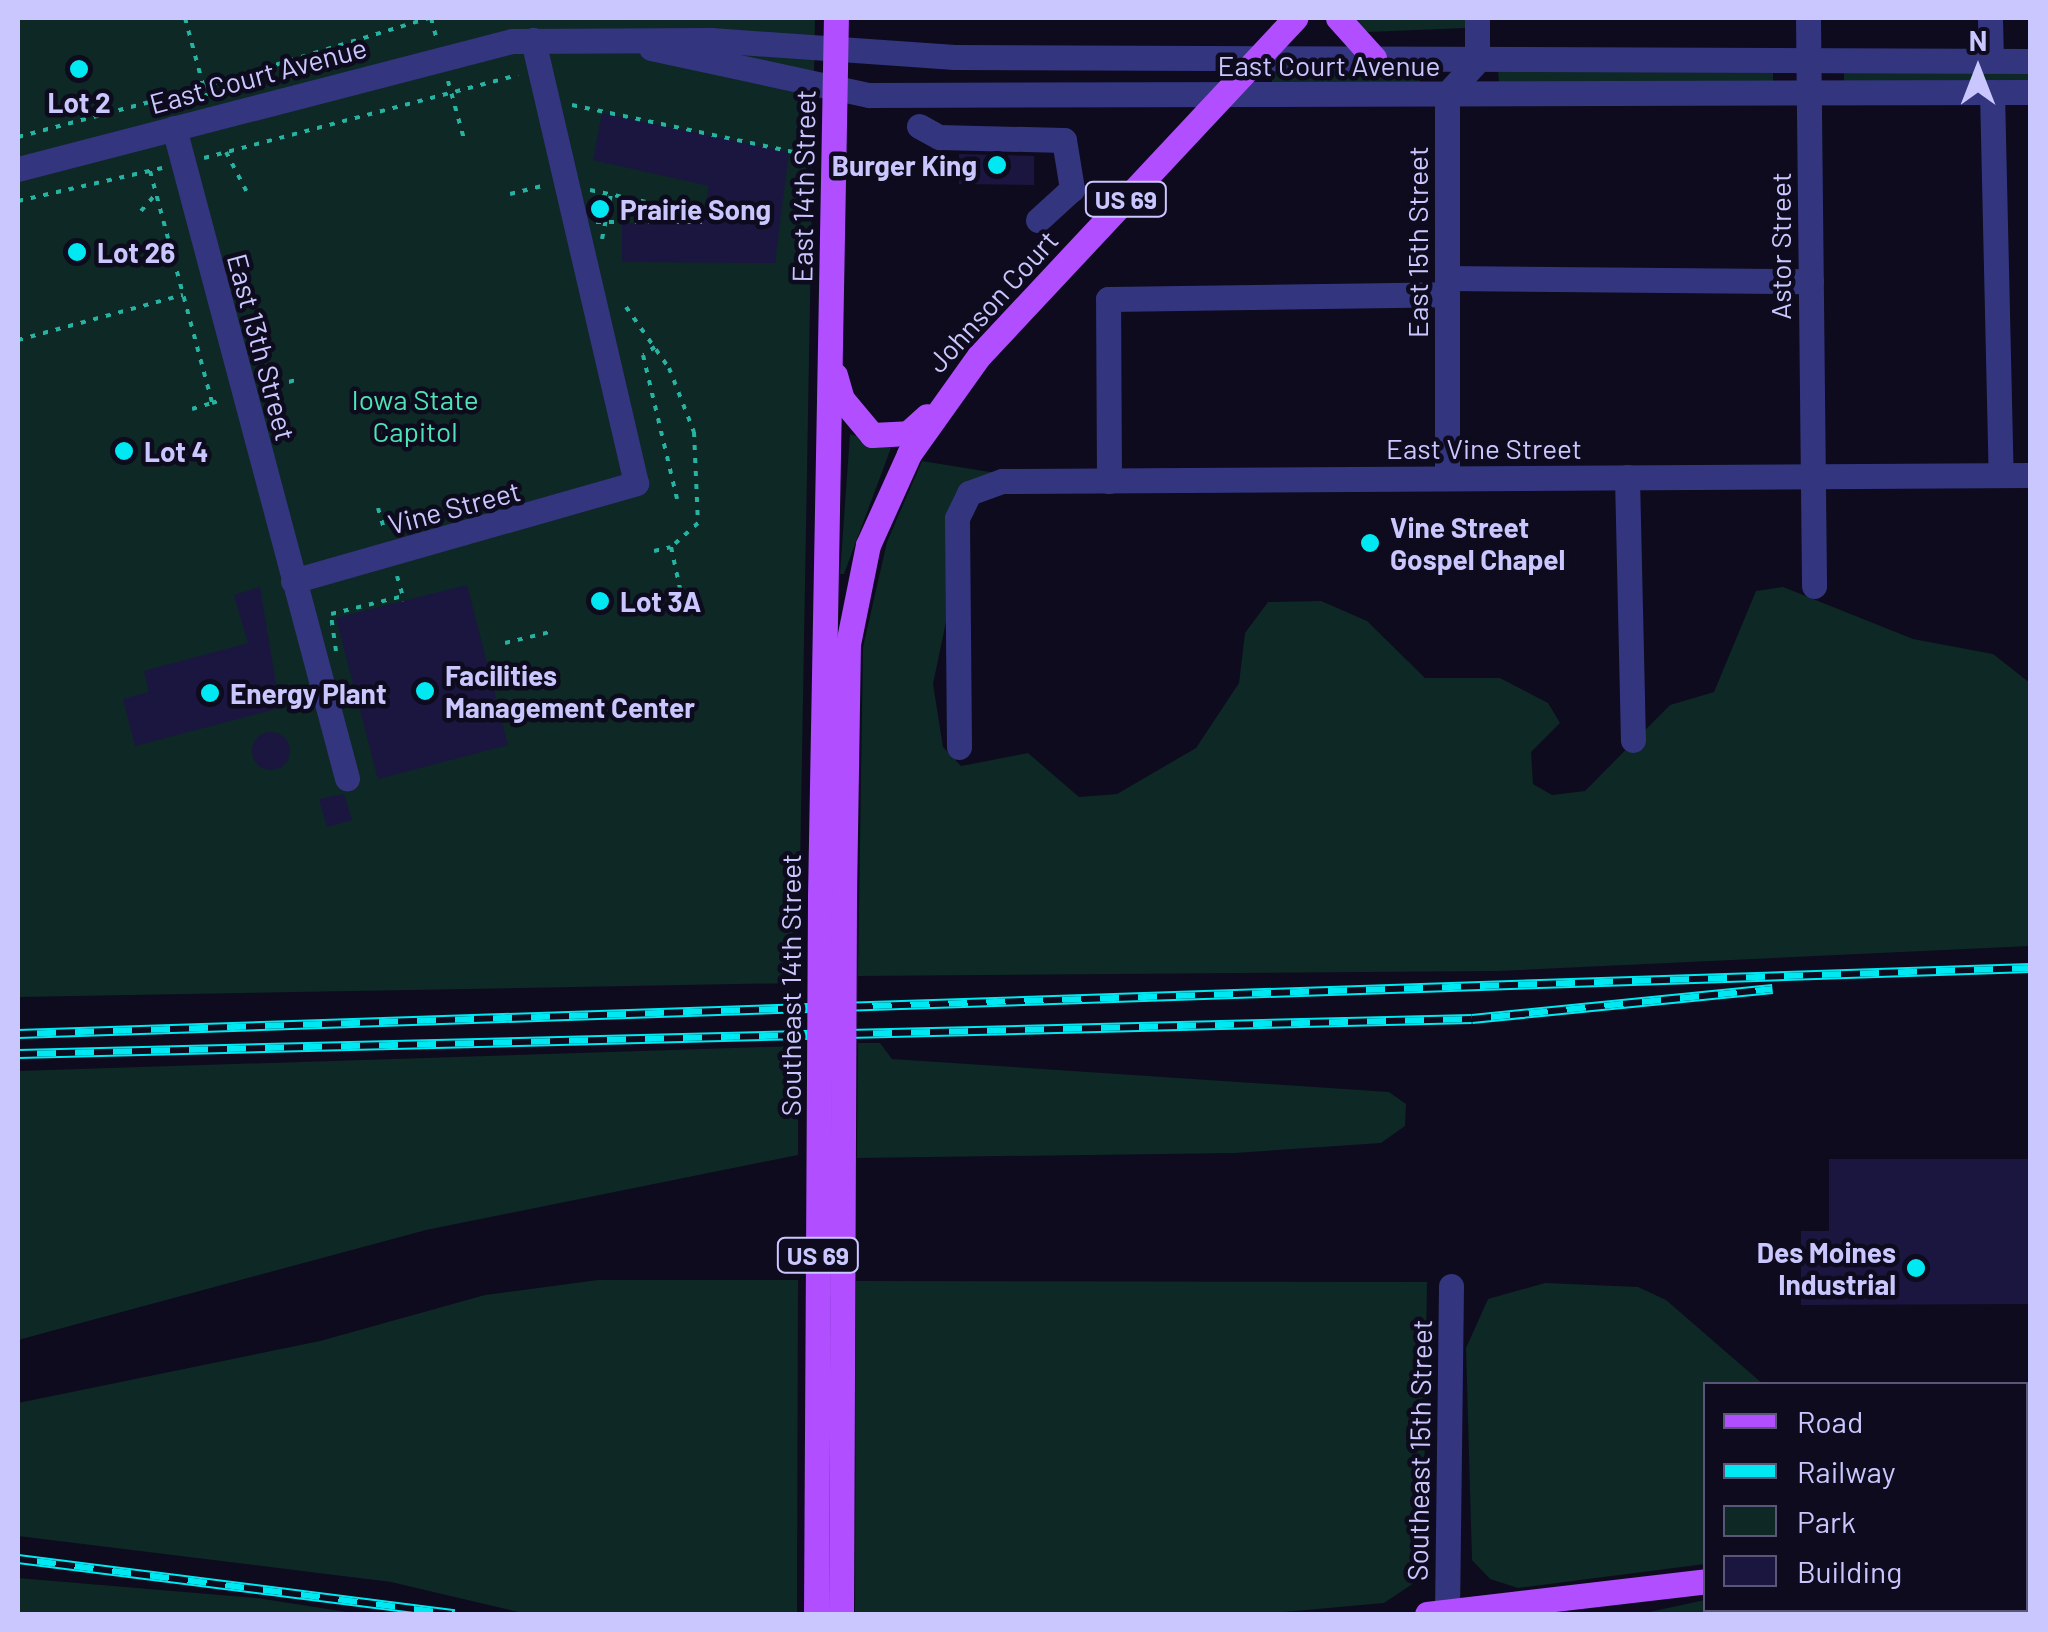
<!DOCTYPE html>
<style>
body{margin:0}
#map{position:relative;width:2048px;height:1632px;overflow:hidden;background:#0d0b1d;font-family:Barlow,sans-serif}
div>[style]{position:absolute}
.green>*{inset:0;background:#0d2825}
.building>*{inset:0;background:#1b163f}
.round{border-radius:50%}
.path>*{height:4px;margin-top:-2px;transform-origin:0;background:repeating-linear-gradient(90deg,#27b3a2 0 5px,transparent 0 13px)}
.minor>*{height:25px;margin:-12.5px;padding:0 12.5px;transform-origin:12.5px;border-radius:12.5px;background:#33357f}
.major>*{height:25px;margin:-12.5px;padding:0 12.5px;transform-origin:12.5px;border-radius:12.5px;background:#b14eff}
.rail>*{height:10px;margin-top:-5px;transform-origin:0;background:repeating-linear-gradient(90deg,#0d0b1d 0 19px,#00e9f2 0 38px);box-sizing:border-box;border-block:2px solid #00e9f2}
.major-bridge>*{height:25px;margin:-12.5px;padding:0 12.5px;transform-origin:12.5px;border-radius:12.5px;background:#b14eff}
.dots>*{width:28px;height:28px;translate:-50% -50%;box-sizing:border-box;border:5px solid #0d0b1d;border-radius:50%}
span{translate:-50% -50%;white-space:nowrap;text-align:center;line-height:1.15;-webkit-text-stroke:9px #0d0b1d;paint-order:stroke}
.shield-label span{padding:2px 8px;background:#0d0b1d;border:2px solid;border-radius:8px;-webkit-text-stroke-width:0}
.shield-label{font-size:25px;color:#cac7ff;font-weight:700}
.street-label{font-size:28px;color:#cac7ff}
.poi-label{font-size:28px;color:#cac7ff;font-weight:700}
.right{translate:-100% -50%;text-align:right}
.left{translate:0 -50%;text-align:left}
.park-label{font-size:28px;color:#4ee4b5}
.frame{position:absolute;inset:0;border:20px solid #cac7ff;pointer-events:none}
.legend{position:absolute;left:1703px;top:1382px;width:325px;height:230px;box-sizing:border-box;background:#0d0b1d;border:2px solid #595677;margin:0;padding:12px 18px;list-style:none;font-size:30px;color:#cac7ff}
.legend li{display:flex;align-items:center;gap:20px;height:50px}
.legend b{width:50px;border:2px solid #595677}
.north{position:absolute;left:1928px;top:20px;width:100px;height:100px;-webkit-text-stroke:8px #0d0b1d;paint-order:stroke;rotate:0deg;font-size:28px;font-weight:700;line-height:40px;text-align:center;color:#cac7ff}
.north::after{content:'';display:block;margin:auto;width:35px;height:45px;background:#cac7ff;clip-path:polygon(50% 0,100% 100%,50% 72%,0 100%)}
</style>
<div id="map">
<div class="green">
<i style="clip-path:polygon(18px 18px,815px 18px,798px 983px,18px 997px)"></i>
<i style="clip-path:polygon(1347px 18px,1465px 18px,1465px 28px,1368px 32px)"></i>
<i style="clip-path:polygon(1844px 69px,2030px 69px,2030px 82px,1844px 83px)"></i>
<i style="clip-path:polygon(1420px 70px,1420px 84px,1272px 83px,1272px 71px)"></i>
<i style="clip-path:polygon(1498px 70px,1773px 70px,1773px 83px,1499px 83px)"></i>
<i style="clip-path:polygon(850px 434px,891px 448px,844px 574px,840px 574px)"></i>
<i style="clip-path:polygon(922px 461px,996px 473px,976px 478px,933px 684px,943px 747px,961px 766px,1028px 753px,1079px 797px,1117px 794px,1196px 748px,1239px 683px,1245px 633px,1268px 602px,1321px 601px,1367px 621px,1425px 678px,1500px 678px,1548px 703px,1560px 723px,1531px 752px,1533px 784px,1552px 795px,1585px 791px,1670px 705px,1714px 692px,1756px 591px,1783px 587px,1913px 639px,1993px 654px,2030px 683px,2030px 946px,1497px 971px,858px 976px,863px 647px,887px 542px)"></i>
<i style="clip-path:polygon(858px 1043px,880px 1043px,892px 1059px,1389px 1092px,1406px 1104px,1405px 1126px,1381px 1143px,1235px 1153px,857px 1158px)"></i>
<i style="clip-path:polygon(798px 1046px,798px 1155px,426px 1230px,18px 1340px,18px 1071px)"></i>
<i style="clip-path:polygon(598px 1280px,798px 1280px,797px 1614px,527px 1614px,391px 1582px,18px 1536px,18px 1403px,320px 1341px,485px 1295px)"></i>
<i style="clip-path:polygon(856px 1281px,1427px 1282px,1423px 1577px,1384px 1603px,1263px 1614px,855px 1614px)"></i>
<i style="clip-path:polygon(1545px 1283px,1638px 1287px,1666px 1300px,1763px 1384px,1706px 1384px,1705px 1564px,1518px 1588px,1490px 1579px,1472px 1560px,1466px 1348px,1488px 1299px)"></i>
<i style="clip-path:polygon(18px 1578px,257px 1598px,360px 1614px,18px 1614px)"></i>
<i style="clip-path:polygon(1705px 1600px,1706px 1610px,1912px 1610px,1640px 1614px)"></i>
</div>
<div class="building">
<i style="clip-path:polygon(602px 113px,789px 152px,775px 263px,622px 262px,622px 223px,701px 224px,709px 186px,593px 160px)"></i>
<i style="clip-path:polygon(959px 154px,1034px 156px,1034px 185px,959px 184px)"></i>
<i style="clip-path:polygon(467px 585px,508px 745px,378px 779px,336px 618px)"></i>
<i style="clip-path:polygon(260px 587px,280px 708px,135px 746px,123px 699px,149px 692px,144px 671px,248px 643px,234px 595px)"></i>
<i class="round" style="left:252px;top:732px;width:38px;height:38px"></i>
<i style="clip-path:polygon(344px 794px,352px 820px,327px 827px,319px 799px)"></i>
<i style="clip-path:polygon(1829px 1159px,2030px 1159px,2030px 1304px,1801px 1305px,1801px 1231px,1829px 1231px)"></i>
</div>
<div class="path">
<i style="left:185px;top:18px;width:81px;rotate:74.9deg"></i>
<i style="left:431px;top:18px;width:20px;rotate:75deg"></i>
<i style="left:448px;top:81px;width:60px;rotate:74.6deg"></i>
<i style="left:177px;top:95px;width:264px;rotate:-17deg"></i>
<i style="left:572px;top:105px;width:240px;rotate:12deg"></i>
<i style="left:18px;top:137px;width:140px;rotate:-14.9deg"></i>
<i style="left:226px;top:152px;width:50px;rotate:62.4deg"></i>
<i style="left:204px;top:158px;width:325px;rotate:-14.8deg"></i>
<i style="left:150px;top:171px;width:240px;rotate:75deg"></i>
<i style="left:212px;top:403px;width:10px;rotate:-17deg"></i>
<i style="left:590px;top:190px;width:116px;rotate:12deg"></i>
<i style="left:510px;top:194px;width:34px;rotate:-14deg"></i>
<i style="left:18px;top:201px;width:148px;rotate:-12.9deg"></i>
<i style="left:141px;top:211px;width:23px;rotate:-49deg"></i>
<i style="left:596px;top:222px;width:106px"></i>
<i style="left:602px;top:239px;width:46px;rotate:-78.7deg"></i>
<i style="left:626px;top:307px;width:75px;rotate:54.8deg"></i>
<i style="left:669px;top:368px;width:69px;rotate:68.7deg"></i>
<i style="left:694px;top:432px;width:91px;rotate:87.5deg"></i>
<i style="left:698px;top:523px;width:36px;rotate:138deg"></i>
<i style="left:18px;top:340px;width:171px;rotate:-15.3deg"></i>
<i style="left:655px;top:347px;width:14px;rotate:146deg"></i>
<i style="left:643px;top:355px;width:148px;rotate:76.7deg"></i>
<i style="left:264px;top:389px;width:35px;rotate:-16deg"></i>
<i style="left:192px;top:409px;width:21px;rotate:-17deg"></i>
<i style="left:378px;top:508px;width:25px;rotate:74deg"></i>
<i style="left:654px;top:551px;width:17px;rotate:-13deg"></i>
<i style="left:671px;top:547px;width:66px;rotate:77.8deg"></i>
<i style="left:397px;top:576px;width:26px;rotate:74deg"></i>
<i style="left:505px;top:643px;width:50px;rotate:-13.8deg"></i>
<i style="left:336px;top:651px;width:37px;rotate:-98deg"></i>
<i style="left:331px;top:614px;width:74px;rotate:-14deg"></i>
</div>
<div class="minor">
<i style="left:1808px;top:18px;width:568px;rotate:89.39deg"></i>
<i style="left:1990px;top:18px;width:43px;rotate:88.7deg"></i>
<i style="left:651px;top:48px;width:223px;rotate:12.2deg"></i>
<i style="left:869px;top:95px;width:1161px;rotate:-0.15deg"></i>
<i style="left:1992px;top:92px;width:383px;rotate:88.7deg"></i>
<i style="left:919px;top:126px;width:23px;rotate:29deg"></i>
<i style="left:939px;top:137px;width:125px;rotate:1.4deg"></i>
<i style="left:1064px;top:140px;width:50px;rotate:80.7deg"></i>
<i style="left:1072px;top:189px;width:46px;rotate:137.6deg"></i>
<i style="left:174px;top:128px;width:673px;rotate:75.1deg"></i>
<i style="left:18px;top:169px;width:510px;rotate:-14.53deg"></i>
<i style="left:512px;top:41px;width:199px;rotate:-0.3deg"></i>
<i style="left:711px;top:40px;width:244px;rotate:4deg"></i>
<i style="left:954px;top:57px;width:1076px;rotate:0.21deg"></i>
<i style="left:1447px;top:278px;width:364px;rotate:0.5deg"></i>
<i style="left:1627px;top:477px;width:263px;rotate:88.7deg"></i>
<i style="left:1447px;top:478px;width:384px;rotate:-90deg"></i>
<i style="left:1447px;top:94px;width:45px;rotate:-47.7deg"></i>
<i style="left:1477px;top:61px;width:43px;rotate:-90deg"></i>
<i style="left:1109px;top:481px;width:182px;rotate:-90.3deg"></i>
<i style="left:1108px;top:299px;width:339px;rotate:-0.8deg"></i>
<i style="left:293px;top:581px;width:357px;rotate:-15.9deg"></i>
<i style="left:636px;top:483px;width:455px;rotate:-103.1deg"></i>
<i style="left:959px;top:747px;width:229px;rotate:-90.5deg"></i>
<i style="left:957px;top:518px;width:28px;rotate:-64deg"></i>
<i style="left:969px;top:493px;width:35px;rotate:-20deg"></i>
<i style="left:1002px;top:481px;width:1028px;rotate:-0.33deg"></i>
<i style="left:1447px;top:1614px;width:328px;rotate:-89.3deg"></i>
</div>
<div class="major">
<i style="left:1338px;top:18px;width:54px;rotate:48deg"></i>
<i style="left:835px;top:375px;width:25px;rotate:74deg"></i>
<i style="left:842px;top:399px;width:47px;rotate:50.2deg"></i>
<i style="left:872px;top:435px;width:36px;rotate:-3deg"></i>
<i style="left:908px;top:433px;width:25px;rotate:-42deg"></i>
<i style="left:820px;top:896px;width:878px;rotate:-88.96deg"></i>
<i style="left:844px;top:896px;width:252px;rotate:-89.1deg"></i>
<i style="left:848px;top:644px;width:101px;rotate:-78.6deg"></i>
<i style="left:868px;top:545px;width:100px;rotate:-65.7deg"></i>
<i style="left:909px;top:454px;width:120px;rotate:-54.5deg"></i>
<i style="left:979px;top:356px;width:463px;rotate:-46.9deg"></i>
<i style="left:2026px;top:1581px;width:4px"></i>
<i style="left:1427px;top:1614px;width:281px;rotate:-6.7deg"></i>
<i style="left:1977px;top:1614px;width:39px;rotate:-6deg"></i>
</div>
<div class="rail">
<i style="left:18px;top:1034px;width:2013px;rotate:-1.88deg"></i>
<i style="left:18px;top:1054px;width:1454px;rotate:-1.38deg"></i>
<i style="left:1472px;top:1019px;width:302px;rotate:-5.7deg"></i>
<i style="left:18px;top:1559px;width:440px;rotate:7.2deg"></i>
</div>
<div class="major-bridge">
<i style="left:816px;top:1614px;width:718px;rotate:-89.68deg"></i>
<i style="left:841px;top:1614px;width:718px;rotate:-89.76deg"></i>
</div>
<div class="dots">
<i style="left:79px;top:69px;background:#00e9f2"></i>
<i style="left:997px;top:165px;background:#00e9f2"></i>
<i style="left:600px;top:209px;background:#00e9f2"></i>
<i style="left:77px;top:252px;background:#00e9f2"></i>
<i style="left:124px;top:451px;background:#00e9f2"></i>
<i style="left:1370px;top:543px;background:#00e9f2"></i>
<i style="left:600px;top:601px;background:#00e9f2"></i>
<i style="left:425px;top:691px;background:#00e9f2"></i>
<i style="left:210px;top:693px;background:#00e9f2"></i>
<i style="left:1916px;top:1268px;background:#00e9f2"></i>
</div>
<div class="shield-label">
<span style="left:1126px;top:199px">US 69</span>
<span style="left:818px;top:1255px">US 69</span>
</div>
<div class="street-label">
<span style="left:1329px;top:65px">East Court Avenue</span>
<span style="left:258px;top:75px;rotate:-15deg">East Court Avenue</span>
<span style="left:803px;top:186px;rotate:-89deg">East 14th Street</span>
<span style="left:1417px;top:242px;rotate:-90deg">East 15th Street</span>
<span style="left:1780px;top:246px;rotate:-90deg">Astor Street</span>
<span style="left:992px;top:301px;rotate:-48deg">Johnson Court</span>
<span style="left:262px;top:347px;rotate:75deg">East 13th Street</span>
<span style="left:1484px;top:448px">East Vine Street</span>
<span style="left:454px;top:507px;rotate:-15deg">Vine Street</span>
<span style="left:790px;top:985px;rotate:-90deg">Southeast 14th Street</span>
<span style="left:1419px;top:1450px;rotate:-89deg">Southeast 15th Street</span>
</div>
<div class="poi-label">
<span style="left:79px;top:102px">Lot 2</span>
<span class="right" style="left:977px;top:165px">Burger King</span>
<span class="left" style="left:620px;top:209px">Prairie Song</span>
<span class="left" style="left:97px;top:252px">Lot 26</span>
<span class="left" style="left:144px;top:451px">Lot 4</span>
<span class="left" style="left:1390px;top:543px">Vine Street<br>Gospel Chapel</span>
<span class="left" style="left:620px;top:601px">Lot 3A</span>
<span class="left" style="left:445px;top:691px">Facilities<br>Management Center</span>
<span class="left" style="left:230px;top:693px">Energy Plant</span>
<span class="right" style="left:1896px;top:1268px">Des Moines<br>Industrial</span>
</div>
<div class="park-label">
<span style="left:415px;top:415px">Iowa State<br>Capitol</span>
</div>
<div class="frame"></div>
<ul class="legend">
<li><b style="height:12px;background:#b14eff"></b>Road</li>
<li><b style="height:12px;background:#00e9f2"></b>Railway</li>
<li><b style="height:28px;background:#0d2825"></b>Park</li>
<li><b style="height:28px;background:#1b163f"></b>Building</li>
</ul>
<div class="north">N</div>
</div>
